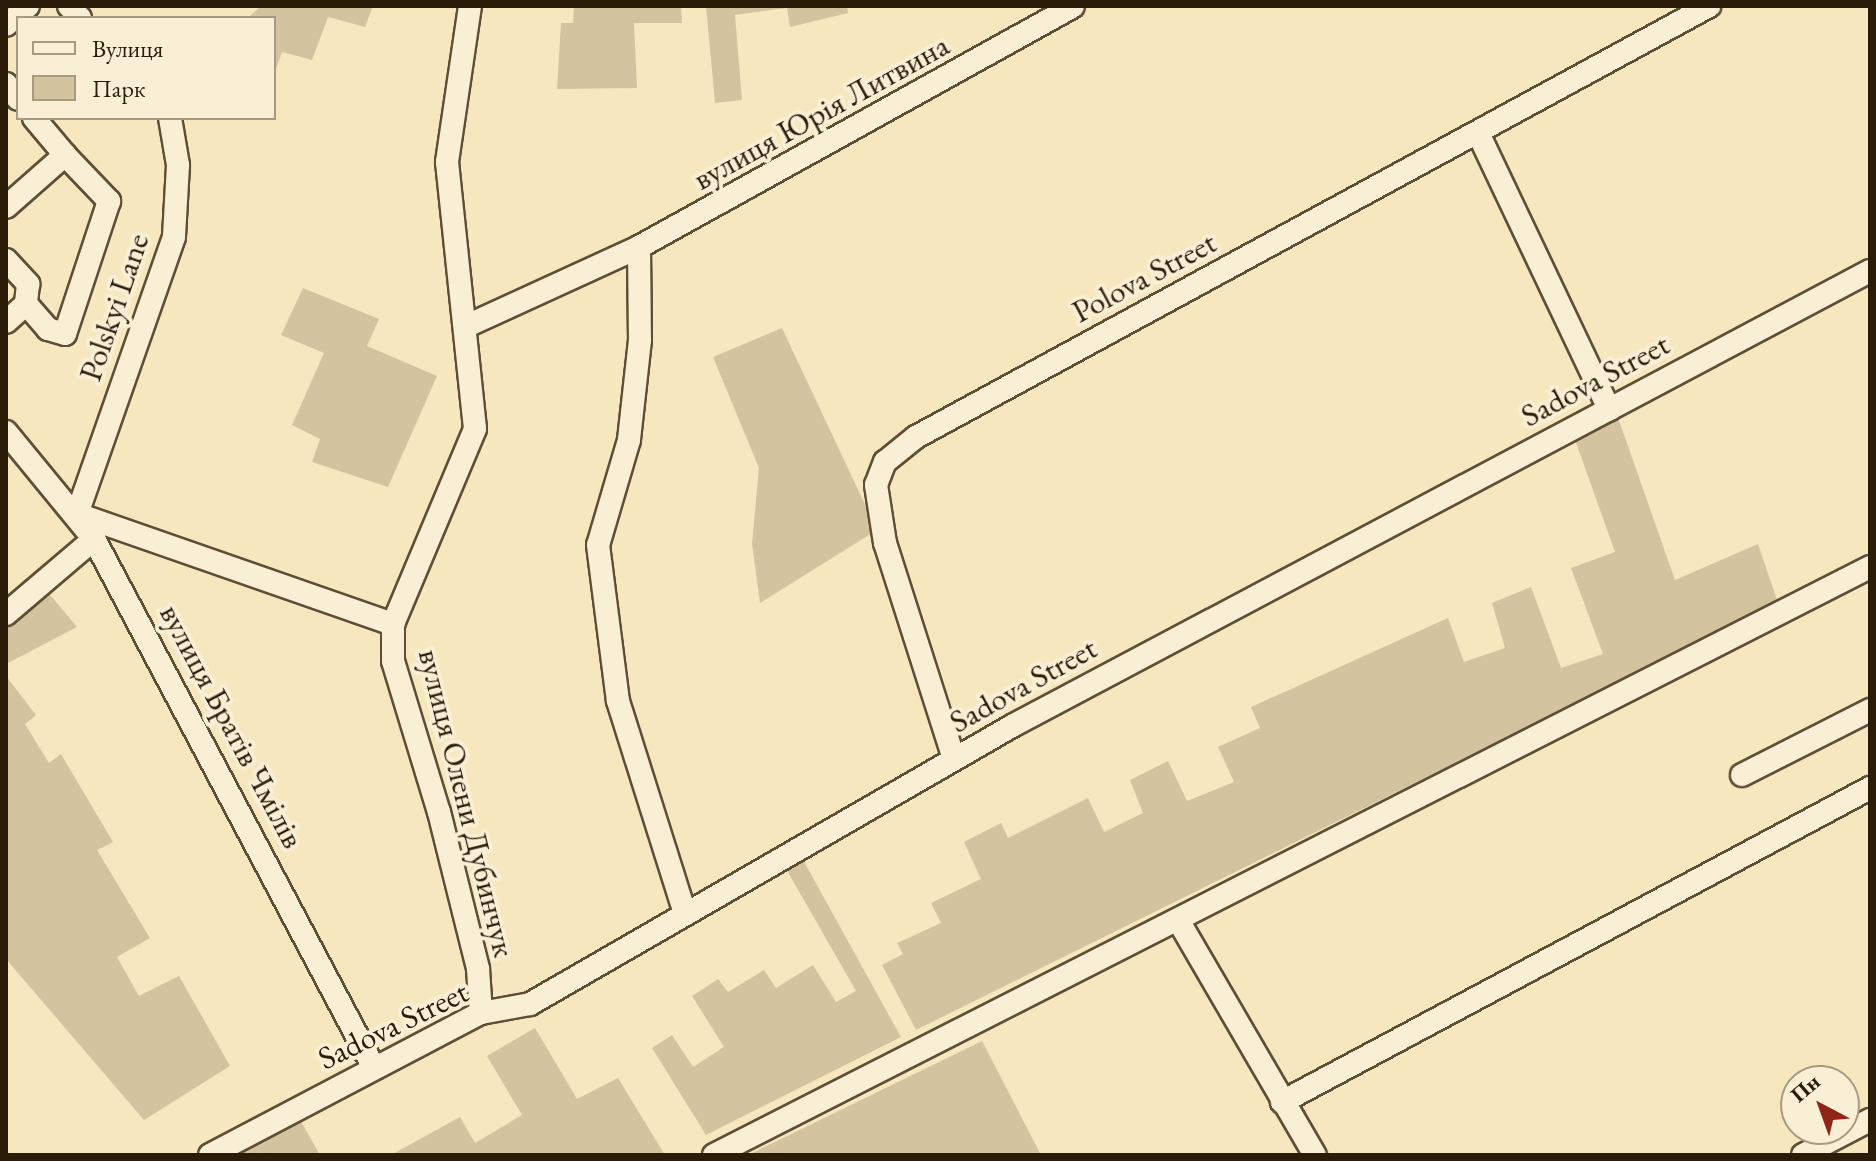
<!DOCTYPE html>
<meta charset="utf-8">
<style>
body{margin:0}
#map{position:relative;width:1876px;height:1161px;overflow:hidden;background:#f6e7be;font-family:"EB Garamond",serif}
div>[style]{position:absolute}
.green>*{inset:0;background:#d3c49f}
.roads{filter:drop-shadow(2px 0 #5e4e36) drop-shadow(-2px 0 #5e4e36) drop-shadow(0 2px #5e4e36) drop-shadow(0 -2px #5e4e36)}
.minor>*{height:22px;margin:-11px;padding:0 11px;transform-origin:11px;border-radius:11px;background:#f9efd5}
span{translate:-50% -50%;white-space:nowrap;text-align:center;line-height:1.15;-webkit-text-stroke:8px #f9efd5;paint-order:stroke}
.street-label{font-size:32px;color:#2b1b09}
.frame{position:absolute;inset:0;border:8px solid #2b1b09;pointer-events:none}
.legend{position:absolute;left:16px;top:16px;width:260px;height:104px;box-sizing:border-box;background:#f9efd5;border:2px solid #a79a83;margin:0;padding:10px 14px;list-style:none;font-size:24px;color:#2b1b09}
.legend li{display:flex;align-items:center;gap:16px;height:40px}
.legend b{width:40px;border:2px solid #a79a83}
.north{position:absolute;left:1780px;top:1065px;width:80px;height:80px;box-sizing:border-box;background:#f9efd5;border:2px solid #a79a83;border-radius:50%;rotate:319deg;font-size:22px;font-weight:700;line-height:32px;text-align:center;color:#2b1b09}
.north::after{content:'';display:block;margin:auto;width:28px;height:36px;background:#8f2418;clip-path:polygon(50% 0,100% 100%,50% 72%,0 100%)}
</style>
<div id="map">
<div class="green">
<i style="clip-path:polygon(261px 6px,373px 6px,365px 27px,328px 17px,312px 60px,282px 52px,275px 72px,274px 18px,248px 18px)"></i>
<i style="clip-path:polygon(574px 6px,681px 6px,682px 23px,634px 23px,637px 88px,557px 89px,561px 23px,573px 23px)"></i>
<i style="clip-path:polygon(706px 6px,847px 6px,848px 13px,790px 27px,787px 8px,735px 15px,742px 100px,715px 103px)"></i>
<i style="clip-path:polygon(303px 288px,379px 319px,367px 346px,437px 376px,388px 487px,312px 462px,320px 439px,292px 425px,324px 353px,281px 335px)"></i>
<i style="clip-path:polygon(782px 328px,877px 530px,760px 603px,752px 544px,759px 468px,713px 357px)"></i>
<i style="clip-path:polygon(1616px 412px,1675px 580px,1758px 544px,1778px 603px,916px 1030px,882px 965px,903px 954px,897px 943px,941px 923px,931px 903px,981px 879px,964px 842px,1001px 823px,1008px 838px,1088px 798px,1104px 832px,1143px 813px,1130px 780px,1168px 761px,1187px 801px,1234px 782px,1218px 747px,1260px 728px,1251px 707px,1448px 618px,1464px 662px,1505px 648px,1492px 603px,1531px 587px,1561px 668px,1603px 654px,1571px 568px,1615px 552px,1574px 437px)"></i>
<i style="clip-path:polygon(35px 577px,77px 627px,6px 664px,6px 602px)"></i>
<i style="clip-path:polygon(6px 676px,36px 715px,25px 724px,49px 763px,61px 754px,113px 842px,97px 850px,150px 938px,117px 957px,139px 996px,179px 976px,230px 1066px,144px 1120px,6px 959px)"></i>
<i style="clip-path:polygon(802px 858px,901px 1037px,706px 1135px,652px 1048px,672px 1035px,693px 1067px,724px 1047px,692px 996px,718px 979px,728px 992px,764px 970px,776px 988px,813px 965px,836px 1002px,856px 991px,785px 867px)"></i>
<i style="clip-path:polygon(535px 1028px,577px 1099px,618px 1078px,665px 1155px,391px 1155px,460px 1117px,475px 1143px,522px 1115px,487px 1056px)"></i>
<i style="clip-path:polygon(982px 1041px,1041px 1155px,748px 1155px)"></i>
<i style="clip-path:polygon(298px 1116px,320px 1155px,229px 1155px)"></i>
</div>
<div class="roads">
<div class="minor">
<i style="left:69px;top:6px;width:16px;rotate:47deg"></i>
<i style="left:470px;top:6px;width:158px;rotate:98.4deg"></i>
<i style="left:447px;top:162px;width:268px;rotate:84deg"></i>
<i style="left:475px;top:429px;width:212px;rotate:112.8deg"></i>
<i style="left:393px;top:624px;width:37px;rotate:90deg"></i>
<i style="left:393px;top:661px;width:158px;rotate:73.1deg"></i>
<i style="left:439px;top:812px;width:162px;rotate:76deg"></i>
<i style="left:478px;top:969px;width:44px;rotate:86.1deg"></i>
<i style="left:6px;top:25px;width:29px;rotate:-41deg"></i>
<i style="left:6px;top:84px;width:19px;rotate:51deg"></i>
<i style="left:34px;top:118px;width:48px;rotate:50deg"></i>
<i style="left:170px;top:118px;width:48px;rotate:80.3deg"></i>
<i style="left:178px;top:165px;width:72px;rotate:93.2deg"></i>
<i style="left:174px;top:237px;width:293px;rotate:109.3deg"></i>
<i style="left:77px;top:514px;width:335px;rotate:19.2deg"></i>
<i style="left:1478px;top:133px;width:306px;rotate:64.6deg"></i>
<i style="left:6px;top:207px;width:79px;rotate:-41.4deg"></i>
<i style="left:65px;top:155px;width:64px;rotate:46.3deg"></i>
<i style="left:109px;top:201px;width:140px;rotate:108.3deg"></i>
<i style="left:65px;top:334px;width:18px;rotate:-164deg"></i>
<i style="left:48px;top:329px;width:33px;rotate:-131deg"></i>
<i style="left:639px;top:247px;width:93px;rotate:89.4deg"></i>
<i style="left:640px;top:340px;width:101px;rotate:96.3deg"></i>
<i style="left:629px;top:440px;width:109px;rotate:106.4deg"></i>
<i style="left:598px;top:545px;width:157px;rotate:82.7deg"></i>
<i style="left:618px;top:701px;width:222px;rotate:72.5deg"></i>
<i style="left:6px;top:260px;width:33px;rotate:47deg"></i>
<i style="left:28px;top:284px;width:20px;rotate:96deg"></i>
<i style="left:26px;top:304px;width:27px;rotate:138deg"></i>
<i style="left:469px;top:325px;width:187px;rotate:-24.6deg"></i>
<i style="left:639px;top:247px;width:496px;rotate:-29deg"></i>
<i style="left:6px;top:432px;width:139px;rotate:50.6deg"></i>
<i style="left:94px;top:539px;width:599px;rotate:62.11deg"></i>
<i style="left:6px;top:614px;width:116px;rotate:-40.4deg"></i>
<i style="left:954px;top:759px;width:227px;rotate:-107.7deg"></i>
<i style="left:885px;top:543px;width:59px;rotate:-98.8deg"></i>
<i style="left:876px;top:485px;width:25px;rotate:-69deg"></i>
<i style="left:885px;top:462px;width:40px;rotate:-39deg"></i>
<i style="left:916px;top:437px;width:903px;rotate:-28.52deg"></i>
<i style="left:1742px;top:775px;width:144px;rotate:-26.9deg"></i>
<i style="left:1178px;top:920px;width:272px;rotate:59.8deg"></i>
<i style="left:1282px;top:1102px;width:667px;rotate:-28.1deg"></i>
<i style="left:210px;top:1155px;width:306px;rotate:-27.7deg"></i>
<i style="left:481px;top:1013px;width:50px;rotate:-10.4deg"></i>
<i style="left:530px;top:1004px;width:556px;rotate:-29.97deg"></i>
<i style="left:1012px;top:726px;width:971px;rotate:-27.94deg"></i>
<i style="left:714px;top:1155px;width:1297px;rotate:-26.96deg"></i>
<i style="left:1803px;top:1155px;width:76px;rotate:-27.6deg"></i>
</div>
</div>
<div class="street-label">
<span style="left:821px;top:112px;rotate:-29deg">вулиця Юрія Литвина</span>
<span style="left:1144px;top:277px;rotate:-28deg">Polova Street</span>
<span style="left:114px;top:307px;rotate:-71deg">Polskyi Lane</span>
<span style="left:1595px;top:380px;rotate:-28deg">Sadova Street</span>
<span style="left:1023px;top:685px;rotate:-29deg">Sadova Street</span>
<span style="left:232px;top:726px;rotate:62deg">вулиця Братів Чмілів</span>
<span style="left:467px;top:803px;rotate:76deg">вулиця Олени Дубинчук</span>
<span style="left:393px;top:1025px;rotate:-26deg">Sadova Street</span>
</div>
<div class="frame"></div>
<ul class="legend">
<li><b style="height:10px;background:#f9efd5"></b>Вулиця</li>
<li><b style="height:22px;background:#d3c49f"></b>Парк</li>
</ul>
<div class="north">Пн</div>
</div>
